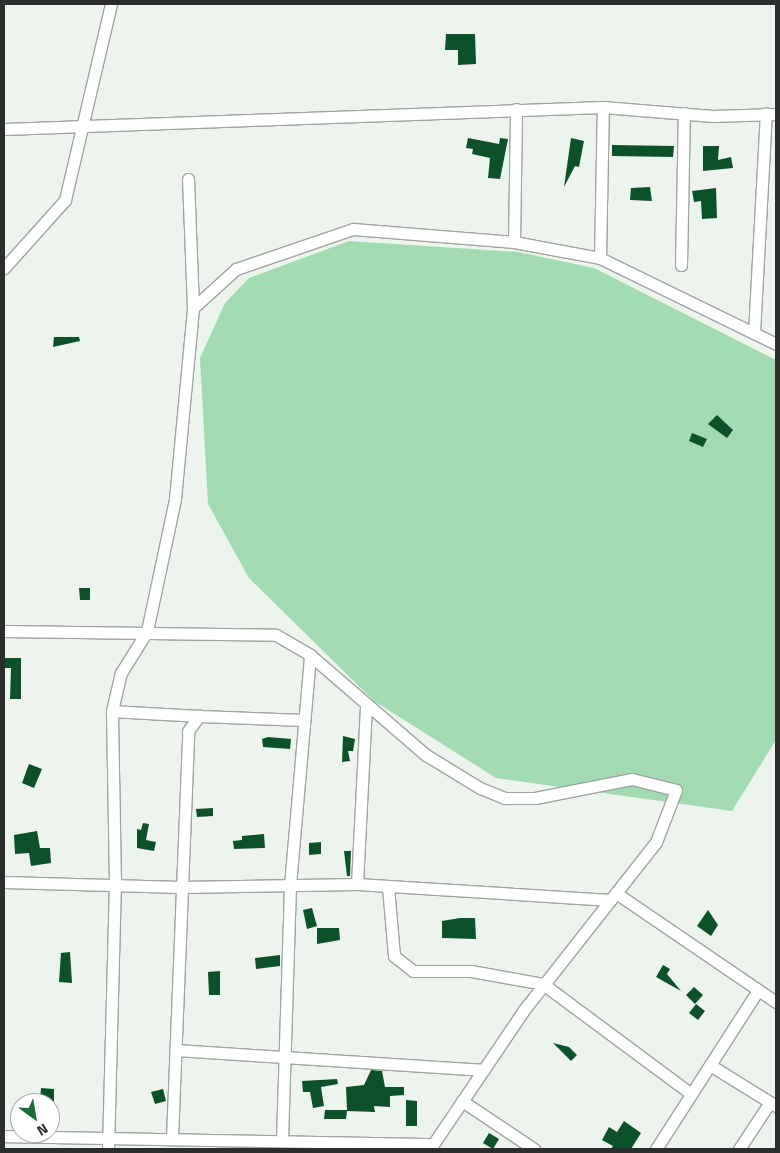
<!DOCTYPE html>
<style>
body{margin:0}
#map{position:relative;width:780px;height:1153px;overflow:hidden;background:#edf4ee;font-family:"Titillium Web",sans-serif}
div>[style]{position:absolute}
.green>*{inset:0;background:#a2dbb1}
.building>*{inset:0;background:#0c5129}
.roads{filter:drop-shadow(1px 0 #9fa6a0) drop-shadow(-1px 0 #9fa6a0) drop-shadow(0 1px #9fa6a0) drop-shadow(0 -1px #9fa6a0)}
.minor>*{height:11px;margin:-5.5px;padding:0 5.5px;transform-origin:5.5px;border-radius:5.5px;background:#fff}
span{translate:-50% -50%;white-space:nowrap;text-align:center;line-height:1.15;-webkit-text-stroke:5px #fff;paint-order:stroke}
.frame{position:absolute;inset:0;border:5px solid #2b2e2c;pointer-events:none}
.north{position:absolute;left:10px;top:1093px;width:50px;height:50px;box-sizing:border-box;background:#fff;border:1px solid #aaabab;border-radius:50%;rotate:148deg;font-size:14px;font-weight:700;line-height:20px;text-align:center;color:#2b2e2c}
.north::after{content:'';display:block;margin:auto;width:18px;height:22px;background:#1c6b3b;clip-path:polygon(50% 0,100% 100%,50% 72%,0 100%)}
</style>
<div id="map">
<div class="green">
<i style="clip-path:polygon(349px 241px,518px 252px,594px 268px,776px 360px,776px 740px,732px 811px,496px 778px,374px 701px,249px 578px,208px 504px,200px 358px,225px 303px,249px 278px)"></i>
</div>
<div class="building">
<i style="clip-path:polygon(446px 34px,475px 34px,476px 64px,458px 65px,458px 50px,445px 50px)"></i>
<i style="clip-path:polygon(468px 138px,499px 144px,500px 138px,508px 139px,500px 179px,488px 178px,490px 158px,472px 154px,473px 149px,466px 148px)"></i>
<i style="clip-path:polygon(571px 138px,584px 141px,579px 167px,575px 166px,564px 187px)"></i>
<i style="clip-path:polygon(612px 145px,674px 146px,673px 157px,612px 156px)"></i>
<i style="clip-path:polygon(703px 146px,719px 146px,718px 160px,731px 157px,733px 168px,703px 171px)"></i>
<i style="clip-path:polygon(650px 187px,652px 201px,630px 200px,631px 188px)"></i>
<i style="clip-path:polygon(716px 188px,717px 218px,702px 219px,701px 201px,694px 202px,692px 191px)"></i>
<i style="clip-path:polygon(54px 337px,79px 337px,80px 341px,53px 347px)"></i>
<i style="clip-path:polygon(717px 415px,733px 430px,727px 438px,708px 424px)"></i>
<i style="clip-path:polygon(692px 433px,707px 439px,703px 447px,689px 441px)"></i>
<i style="clip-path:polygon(79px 588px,90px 588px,90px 600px,80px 600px)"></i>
<i style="clip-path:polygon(4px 658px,21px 658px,21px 699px,10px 699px,11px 668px,4px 668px)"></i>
<i style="clip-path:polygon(343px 736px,355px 739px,353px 751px,348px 751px,350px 761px,342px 762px)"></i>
<i style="clip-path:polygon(268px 737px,291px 739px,290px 749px,263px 747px,262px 739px)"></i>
<i style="clip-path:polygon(29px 764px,42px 769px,34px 788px,22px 783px)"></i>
<i style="clip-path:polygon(213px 808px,213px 816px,197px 817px,196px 809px)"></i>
<i style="clip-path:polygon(143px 823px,149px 824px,146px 840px,156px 842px,154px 851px,137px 848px,137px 829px,141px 830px)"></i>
<i style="clip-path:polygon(37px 831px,40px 848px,50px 848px,51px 863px,31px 866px,29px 853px,15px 854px,14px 835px)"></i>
<i style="clip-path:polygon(264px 834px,265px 848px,234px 849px,233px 841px,242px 840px,242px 836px)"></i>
<i style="clip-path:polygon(321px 842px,321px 854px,309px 855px,309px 843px)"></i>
<i style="clip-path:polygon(344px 851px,351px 851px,350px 876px,347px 876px)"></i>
<i style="clip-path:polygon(312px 908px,317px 926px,307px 929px,303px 910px)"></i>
<i style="clip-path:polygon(708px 910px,718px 925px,711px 936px,697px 926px)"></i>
<i style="clip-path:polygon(460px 918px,475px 918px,476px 939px,442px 938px,442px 921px)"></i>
<i style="clip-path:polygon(317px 928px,339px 928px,340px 940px,317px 944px)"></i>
<i style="clip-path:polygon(70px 952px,72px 983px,59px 982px,61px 953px)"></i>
<i style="clip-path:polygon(280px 955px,280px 966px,256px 969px,255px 958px)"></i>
<i style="clip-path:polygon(663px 965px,670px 969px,667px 974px,681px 991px,656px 977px)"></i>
<i style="clip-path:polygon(220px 971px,220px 995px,209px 995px,208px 972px)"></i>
<i style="clip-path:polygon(694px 987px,703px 995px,695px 1004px,686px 995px)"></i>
<i style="clip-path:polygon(696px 1004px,705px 1011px,698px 1020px,689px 1013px)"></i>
<i style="clip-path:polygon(553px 1043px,569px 1047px,577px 1055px,571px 1061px)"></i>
<i style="clip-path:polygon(371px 1070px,382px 1071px,385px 1087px,404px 1087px,404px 1095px,390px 1096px,390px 1107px,374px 1106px,375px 1112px,347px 1111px,346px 1119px,324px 1119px,325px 1110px,347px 1110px,346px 1087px,364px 1085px)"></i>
<i style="clip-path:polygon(337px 1079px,338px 1084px,321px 1087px,324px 1106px,313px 1108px,310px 1092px,303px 1092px,302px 1081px)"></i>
<i style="clip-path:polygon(41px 1088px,54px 1089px,54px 1102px,40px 1101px)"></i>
<i style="clip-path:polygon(163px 1089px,166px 1101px,155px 1104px,151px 1092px)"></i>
<i style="clip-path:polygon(406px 1100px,417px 1101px,417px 1126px,406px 1126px)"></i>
<i style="clip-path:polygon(624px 1121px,641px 1133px,631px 1149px,611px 1149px,613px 1146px,602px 1140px,609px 1127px,617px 1132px)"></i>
<i style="clip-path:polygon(489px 1133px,499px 1139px,493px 1149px,483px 1143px)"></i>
</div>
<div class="roads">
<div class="minor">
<i style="left:4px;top:129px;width:599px;rotate:-2.1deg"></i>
<i style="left:603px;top:107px;width:110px;rotate:4.7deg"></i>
<i style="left:713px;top:116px;width:63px;rotate:-1.8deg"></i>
<i style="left:514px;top:242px;width:133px;rotate:-89.1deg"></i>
<i style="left:600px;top:258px;width:151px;rotate:-88.9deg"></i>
<i style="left:681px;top:265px;width:152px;rotate:-88.9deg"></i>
<i style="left:4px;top:268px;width:91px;rotate:-48.1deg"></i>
<i style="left:65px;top:200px;width:201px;rotate:-76.8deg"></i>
<i style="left:193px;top:308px;width:58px;rotate:-42.2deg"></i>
<i style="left:236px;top:269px;width:124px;rotate:-18.9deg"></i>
<i style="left:353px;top:229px;width:162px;rotate:4.6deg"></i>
<i style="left:514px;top:242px;width:87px;rotate:10.5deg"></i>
<i style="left:600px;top:258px;width:196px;rotate:26deg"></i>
<i style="left:754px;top:333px;width:220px;rotate:-86.9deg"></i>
<i style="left:4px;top:631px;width:272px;rotate:0.8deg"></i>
<i style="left:276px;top:635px;width:39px;rotate:30deg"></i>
<i style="left:310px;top:655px;width:153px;rotate:40.8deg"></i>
<i style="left:426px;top:755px;width:63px;rotate:31.4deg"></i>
<i style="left:480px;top:788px;width:27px;rotate:22deg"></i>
<i style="left:505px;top:798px;width:30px"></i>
<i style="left:535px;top:798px;width:99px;rotate:-11.1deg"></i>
<i style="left:632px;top:779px;width:45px;rotate:14deg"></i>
<i style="left:676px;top:790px;width:56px;rotate:111deg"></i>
<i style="left:656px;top:842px;width:210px;rotate:128.2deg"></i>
<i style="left:526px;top:1007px;width:171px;rotate:124.1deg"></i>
<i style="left:112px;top:711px;width:87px;rotate:3.3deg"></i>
<i style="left:4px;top:882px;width:177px;rotate:1.6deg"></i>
<i style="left:181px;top:887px;width:176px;rotate:-1deg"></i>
<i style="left:357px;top:884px;width:254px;rotate:3.6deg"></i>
<i style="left:357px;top:884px;width:179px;rotate:-87.1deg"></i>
<i style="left:388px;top:887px;width:69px;rotate:85deg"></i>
<i style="left:394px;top:956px;width:24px;rotate:38deg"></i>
<i style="left:413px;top:971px;width:58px"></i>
<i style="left:471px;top:971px;width:73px;rotate:10.2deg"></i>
<i style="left:543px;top:984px;width:184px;rotate:36.6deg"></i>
<i style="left:616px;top:893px;width:194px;rotate:34.3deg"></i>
<i style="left:177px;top:1050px;width:307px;rotate:3.7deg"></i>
<i style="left:710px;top:1065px;width:78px;rotate:31.8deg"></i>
<i style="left:462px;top:1101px;width:87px;rotate:33.7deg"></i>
<i style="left:4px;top:1136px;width:429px;rotate:1.1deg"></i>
<i style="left:172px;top:1138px;width:407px;rotate:-87.7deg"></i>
<i style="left:188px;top:731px;width:19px;rotate:-54deg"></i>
<i style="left:199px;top:716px;width:105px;rotate:2.2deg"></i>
<i style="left:282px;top:1140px;width:255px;rotate:-88.2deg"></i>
<i style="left:290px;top:885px;width:231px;rotate:-85deg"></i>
<i style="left:108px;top:1149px;width:265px;rotate:-88.5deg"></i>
<i style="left:115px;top:884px;width:173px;rotate:-91deg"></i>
<i style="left:112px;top:711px;width:39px;rotate:-77deg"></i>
<i style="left:121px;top:673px;width:49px;rotate:-58.2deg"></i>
<i style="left:147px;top:631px;width:135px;rotate:-78deg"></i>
<i style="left:175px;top:499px;width:192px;rotate:-84.6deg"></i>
<i style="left:193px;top:308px;width:129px;rotate:-92.2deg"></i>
<i style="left:656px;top:1149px;width:189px;rotate:-57.3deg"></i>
<i style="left:739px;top:1149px;width:56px;rotate:-56.6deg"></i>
</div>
</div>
<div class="frame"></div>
<div class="north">N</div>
</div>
